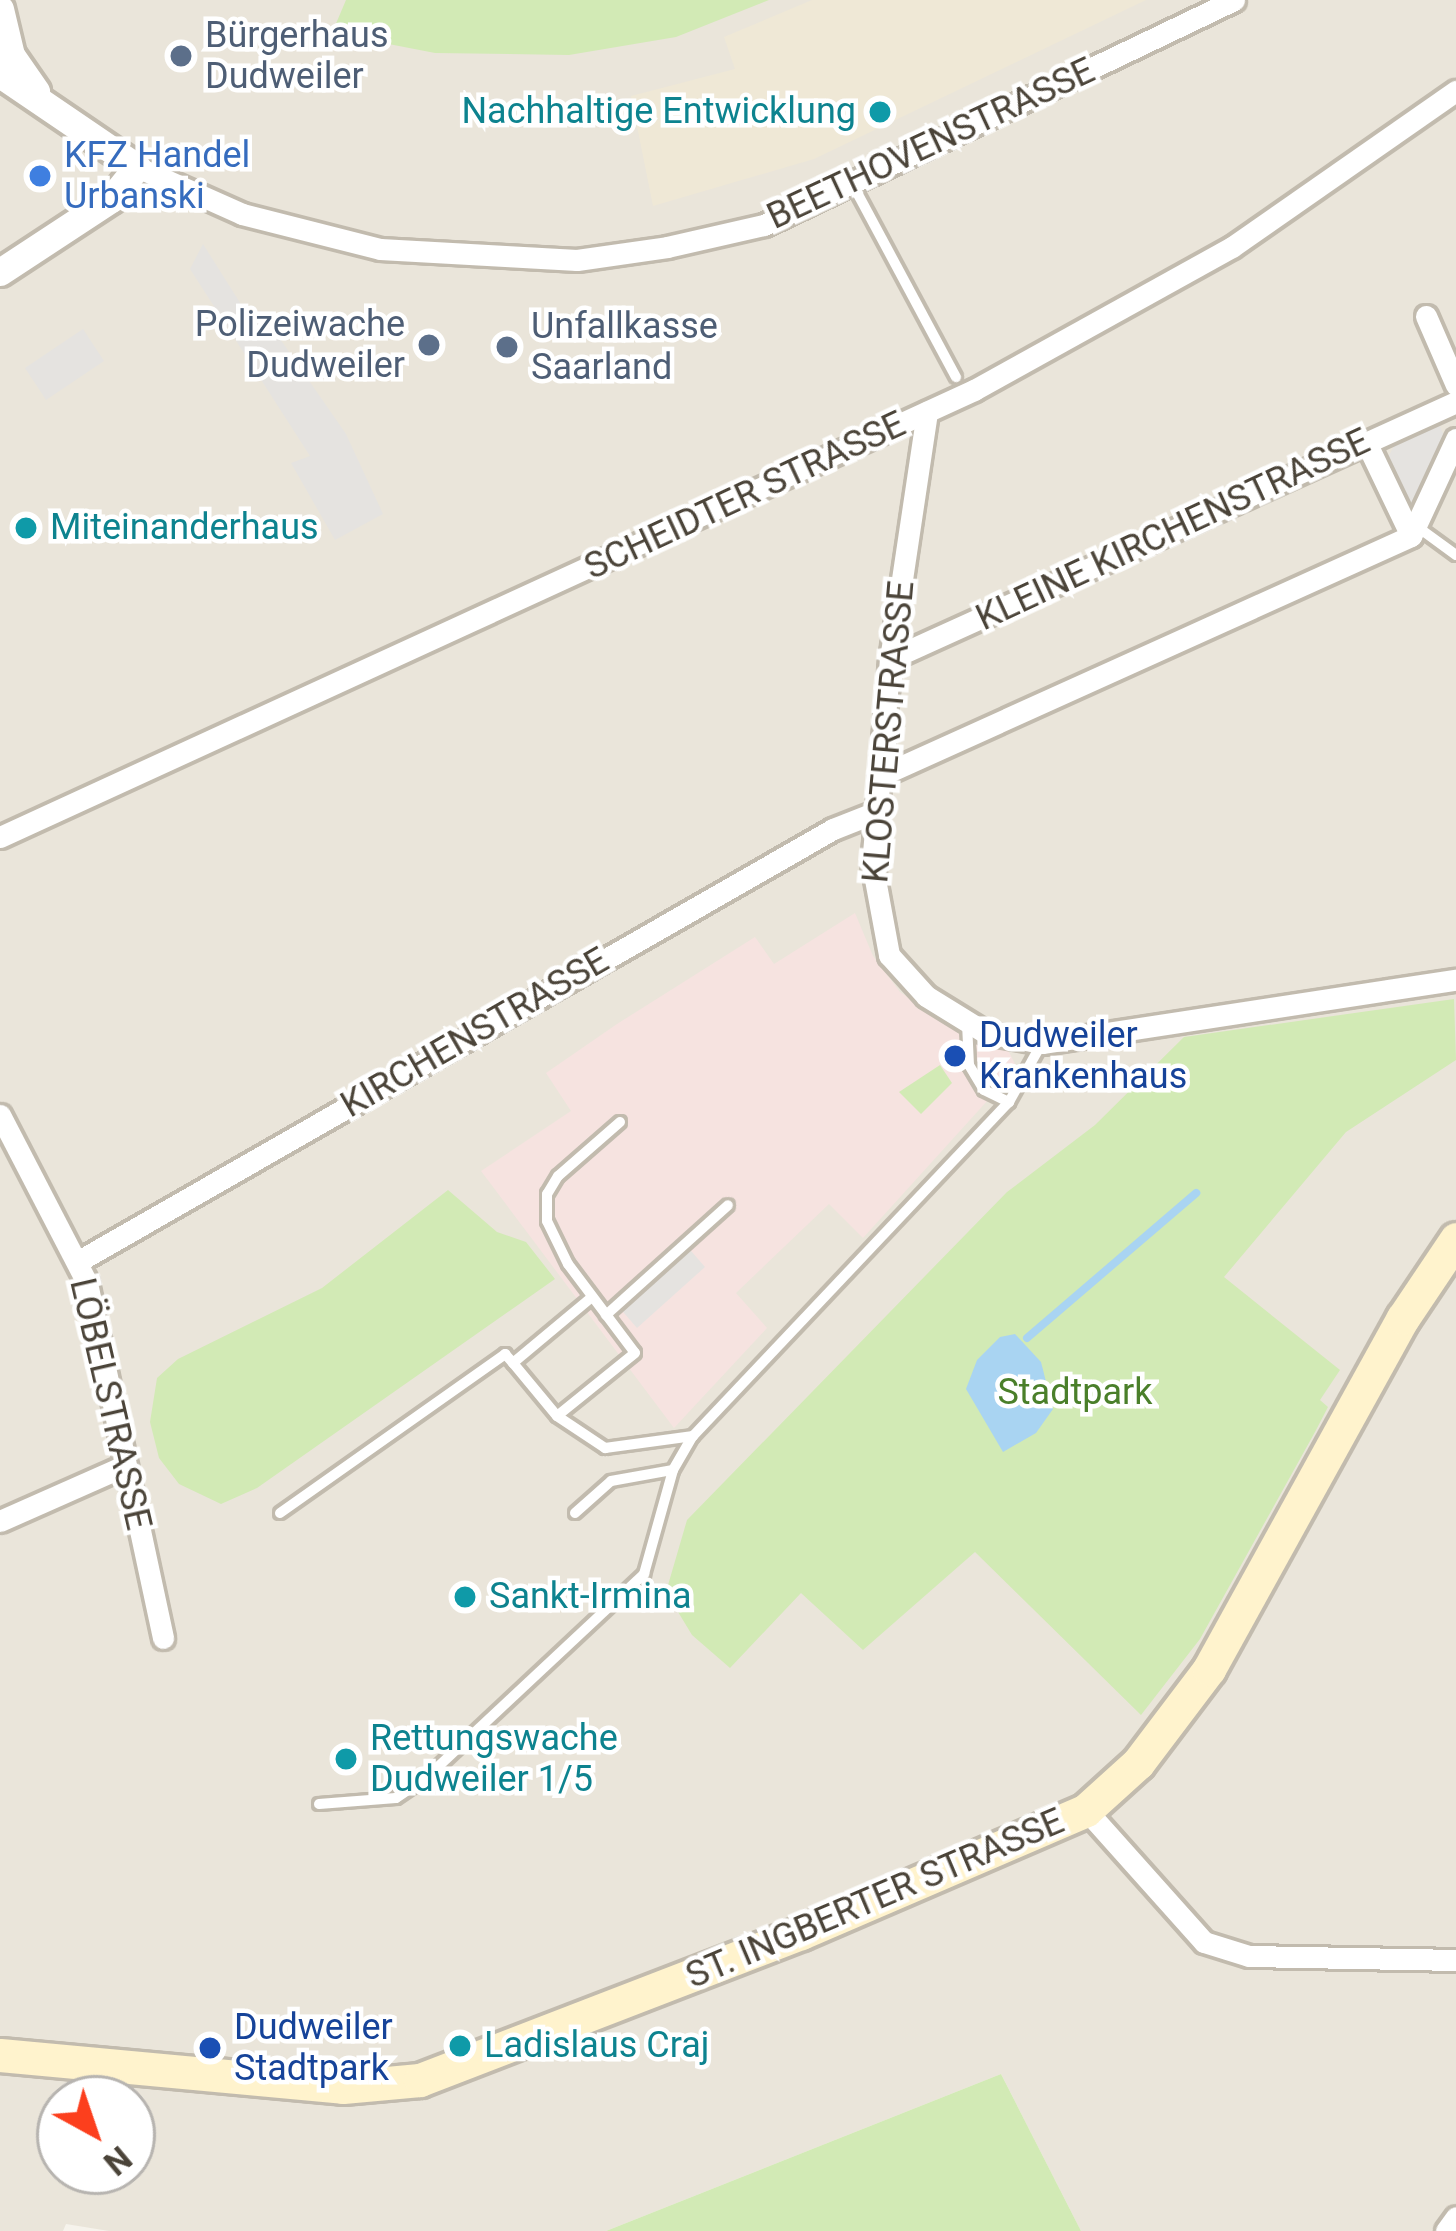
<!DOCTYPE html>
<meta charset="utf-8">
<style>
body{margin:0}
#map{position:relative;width:1456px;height:2231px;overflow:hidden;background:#f6f3ec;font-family:Roboto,sans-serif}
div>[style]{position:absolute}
.residential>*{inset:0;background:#eae5da}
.education>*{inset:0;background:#efe8d6}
.medical>*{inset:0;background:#f6e3e0}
.green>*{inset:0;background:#d2eab5}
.parking>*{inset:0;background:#e5e3e0}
.water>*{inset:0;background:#a9d4f2}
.stream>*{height:8px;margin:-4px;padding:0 4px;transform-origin:4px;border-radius:4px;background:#a9d4f2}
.roads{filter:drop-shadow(3px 0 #c2bbae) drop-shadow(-3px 0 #c2bbae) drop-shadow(0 3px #c2bbae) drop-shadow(0 -3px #c2bbae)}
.service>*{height:10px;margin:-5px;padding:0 5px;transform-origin:5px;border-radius:5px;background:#fff}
.minor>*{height:21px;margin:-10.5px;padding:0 10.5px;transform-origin:10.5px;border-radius:10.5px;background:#fff}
.tertiary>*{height:27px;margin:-13.5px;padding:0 13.5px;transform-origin:13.5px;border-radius:13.5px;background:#fff}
.secondary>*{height:33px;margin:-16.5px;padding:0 16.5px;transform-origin:16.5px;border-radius:16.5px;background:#fff3cd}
.dots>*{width:33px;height:33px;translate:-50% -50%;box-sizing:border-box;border:6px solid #fff;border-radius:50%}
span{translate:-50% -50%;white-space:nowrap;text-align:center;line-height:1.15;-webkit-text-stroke:9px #fff;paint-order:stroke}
.service-label{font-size:36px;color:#4e5e75}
.left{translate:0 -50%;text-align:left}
.right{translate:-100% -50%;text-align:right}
.culture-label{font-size:36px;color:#0d838f}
.street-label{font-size:36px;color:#4b4439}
.shop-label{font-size:36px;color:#366cbe}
.transit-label{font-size:36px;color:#164399}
.park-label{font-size:36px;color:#4a7f2a}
.north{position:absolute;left:36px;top:2075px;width:120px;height:120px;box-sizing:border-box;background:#fff;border:3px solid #b7b4b0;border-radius:50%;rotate:140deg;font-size:33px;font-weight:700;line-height:48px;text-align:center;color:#4b4439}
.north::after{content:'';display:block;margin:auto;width:42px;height:54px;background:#fc3f1d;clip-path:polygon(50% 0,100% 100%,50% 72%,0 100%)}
</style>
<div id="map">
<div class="residential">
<i style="clip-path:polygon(evenodd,0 0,1456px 0,1456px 2231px,1081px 2231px,1001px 2074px,606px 2231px,109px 2231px,66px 2224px,63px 2231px,0 2231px,0 0,60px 2099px,132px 2099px,132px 2171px,60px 2171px,60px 2099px)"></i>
</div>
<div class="education">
<i style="clip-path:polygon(812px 0,1146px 0,814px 159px,653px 206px,631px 96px,735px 69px,724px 37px)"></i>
</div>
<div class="medical">
<i style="clip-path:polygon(855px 913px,873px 956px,900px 992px,944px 1022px,1007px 1048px,1017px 1068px,863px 1238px,829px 1204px,736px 1293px,767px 1328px,674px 1428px,481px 1171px,571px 1111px,546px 1073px,617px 1024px,755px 937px,774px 964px)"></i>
</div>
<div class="green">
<i style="clip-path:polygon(346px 0,769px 0,676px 37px,569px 55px,435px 53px,332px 33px)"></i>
<i style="clip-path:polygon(1454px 999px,1456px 1060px,1346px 1132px,1224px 1277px,1340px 1370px,1320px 1400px,1328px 1407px,1315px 1432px,1200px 1639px,1141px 1715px,975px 1552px,863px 1650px,801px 1593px,730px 1668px,692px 1635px,666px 1592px,687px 1520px,1007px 1192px,1095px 1125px,1184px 1037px)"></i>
<i style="clip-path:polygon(940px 1065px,952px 1083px,921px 1114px,899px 1092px)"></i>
<i style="clip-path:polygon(448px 1190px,497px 1232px,526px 1242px,555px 1279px,257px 1488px,221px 1504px,179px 1484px,159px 1458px,150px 1422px,157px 1378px,178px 1359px,322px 1288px)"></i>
<i style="clip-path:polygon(1001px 2074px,1081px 2231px,606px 2231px)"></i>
</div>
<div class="parking">
<i style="clip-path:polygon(203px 244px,249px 317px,260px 310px,346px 434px,383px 514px,335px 540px,291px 463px,310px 456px,190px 269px)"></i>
<i style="clip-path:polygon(83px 329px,104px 361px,46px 400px,25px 368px)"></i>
<i style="clip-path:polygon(1433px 412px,1450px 448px,1406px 528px,1380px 473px,1395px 444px,1391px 431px)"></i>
<i style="clip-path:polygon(685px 1244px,705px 1267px,637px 1328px,617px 1305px)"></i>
</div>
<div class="water">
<i style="clip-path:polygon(1015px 1334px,1041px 1362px,1053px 1409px,1036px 1433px,1003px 1452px,966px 1389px,977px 1360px,1000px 1337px)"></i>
</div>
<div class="stream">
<i style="left:1027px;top:1338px;width:223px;rotate:-40.6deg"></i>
</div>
<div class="roads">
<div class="service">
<i style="left:853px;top:185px;width:218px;rotate:61.8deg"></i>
<i style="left:1419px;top:528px;width:46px;rotate:36.1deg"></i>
<i style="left:967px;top:1023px;width:42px;rotate:87.3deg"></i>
<i style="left:969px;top:1065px;width:29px;rotate:59deg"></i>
<i style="left:984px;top:1090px;width:28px;rotate:26deg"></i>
<i style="left:620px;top:1122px;width:82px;rotate:138.9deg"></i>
<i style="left:558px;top:1176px;width:21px;rotate:121deg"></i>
<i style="left:547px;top:1194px;width:27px;rotate:90deg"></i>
<i style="left:547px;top:1221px;width:48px;rotate:64deg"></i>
<i style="left:568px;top:1264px;width:111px;rotate:53deg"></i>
<i style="left:635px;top:1353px;width:100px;rotate:141.1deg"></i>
<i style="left:557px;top:1416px;width:58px;rotate:33.7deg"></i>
<i style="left:605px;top:1448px;width:89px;rotate:-7.8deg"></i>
<i style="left:606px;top:1315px;width:164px;rotate:-42deg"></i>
<i style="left:557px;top:1416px;width:69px;rotate:-129.7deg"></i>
<i style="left:513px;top:1363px;width:103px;rotate:-39.9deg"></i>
<i style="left:280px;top:1513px;width:276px;rotate:-35.2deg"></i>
<i style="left:505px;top:1354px;width:12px;rotate:48deg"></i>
<i style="left:575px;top:1513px;width:48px;rotate:-41.6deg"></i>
<i style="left:611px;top:1481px;width:63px;rotate:-10.1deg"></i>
<i style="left:319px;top:1804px;width:77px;rotate:-4.5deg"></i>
<i style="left:396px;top:1798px;width:36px;rotate:-34deg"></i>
<i style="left:426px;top:1778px;width:299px;rotate:-43.1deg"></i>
<i style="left:644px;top:1574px;width:108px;rotate:-74.4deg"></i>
<i style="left:673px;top:1470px;width:39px;rotate:-60deg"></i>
<i style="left:693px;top:1436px;width:460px;rotate:-46.6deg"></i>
<i style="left:1009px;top:1102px;width:68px;rotate:-60.8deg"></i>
</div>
<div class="minor">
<i style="left:137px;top:167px;width:115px;rotate:24.1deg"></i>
<i style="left:242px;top:214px;width:142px;rotate:14.2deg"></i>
<i style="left:380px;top:249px;width:197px;rotate:3.2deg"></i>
<i style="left:577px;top:260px;width:91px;rotate:-8.2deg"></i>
<i style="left:667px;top:247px;width:99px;rotate:-12.8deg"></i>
<i style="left:764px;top:225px;width:521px;rotate:-25.58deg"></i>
<i style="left:1426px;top:316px;width:75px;rotate:66.5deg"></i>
<i style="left:927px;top:412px;width:250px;rotate:98.5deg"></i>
<i style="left:890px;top:659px;width:205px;rotate:95deg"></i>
<i style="left:872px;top:863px;width:94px;rotate:79.5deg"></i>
<i style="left:889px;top:955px;width:55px;rotate:47.9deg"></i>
<i style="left:926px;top:996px;width:70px;rotate:31.7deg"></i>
<i style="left:986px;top:1033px;width:57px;rotate:10.1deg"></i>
<i style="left:1042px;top:1043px;width:419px;rotate:-8.7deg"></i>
<i style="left:1366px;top:442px;width:104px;rotate:64.4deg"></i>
<i style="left:890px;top:659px;width:622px;rotate:-24.42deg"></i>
<i style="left:880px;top:776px;width:583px;rotate:-24.32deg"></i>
<i style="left:1411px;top:536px;width:107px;rotate:-65.1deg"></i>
<i style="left:0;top:837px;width:1072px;rotate:-24.65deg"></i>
<i style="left:974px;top:390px;width:295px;rotate:-29deg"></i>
<i style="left:1232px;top:247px;width:273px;rotate:-34.9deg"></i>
<i style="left:0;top:1115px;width:189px;rotate:62.6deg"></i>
<i style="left:87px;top:1283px;width:363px;rotate:77.9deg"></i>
<i style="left:77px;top:1262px;width:871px;rotate:-29.8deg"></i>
<i style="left:833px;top:829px;width:46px;rotate:-21.6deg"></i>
<i style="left:0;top:1521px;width:136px;rotate:-23.9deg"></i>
<i style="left:1086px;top:1810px;width:177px;rotate:48.2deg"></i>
<i style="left:1204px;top:1942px;width:47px;rotate:17.3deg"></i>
<i style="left:1249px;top:1956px;width:207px;rotate:1.1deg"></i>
<i style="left:1446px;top:2231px;width:17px;rotate:-54deg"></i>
</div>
<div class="tertiary">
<i style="left:0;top:9px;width:47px;rotate:76.6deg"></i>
<i style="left:11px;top:55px;width:44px;rotate:55.2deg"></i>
<i style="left:0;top:74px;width:166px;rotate:34.2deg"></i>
<i style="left:137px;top:167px;width:41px;rotate:129.1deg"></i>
<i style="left:111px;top:199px;width:133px;rotate:146.7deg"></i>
</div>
<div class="secondary">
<i style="left:0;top:2055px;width:344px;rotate:5.3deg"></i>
<i style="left:343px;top:2087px;width:77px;rotate:-5.2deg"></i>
<i style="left:420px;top:2080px;width:408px;rotate:-21.1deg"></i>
<i style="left:801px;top:1933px;width:310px;rotate:-23.3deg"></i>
<i style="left:1086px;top:1810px;width:70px;rotate:-42.1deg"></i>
<i style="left:1138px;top:1763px;width:118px;rotate:-52.9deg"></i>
<i style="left:1209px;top:1669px;width:401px;rotate:-61.1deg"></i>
<i style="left:1403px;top:1318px;width:95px;rotate:-56.1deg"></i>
</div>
</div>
<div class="dots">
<i style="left:181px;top:56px;background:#5c6f8a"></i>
<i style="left:880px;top:112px;background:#0f9aa8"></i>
<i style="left:40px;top:176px;background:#3f7fe0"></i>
<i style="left:429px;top:345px;background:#5c6f8a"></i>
<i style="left:507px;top:347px;background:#5c6f8a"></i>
<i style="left:26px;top:528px;background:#0f9aa8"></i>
<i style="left:955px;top:1056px;background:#1a4fb4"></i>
<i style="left:465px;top:1597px;background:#0f9aa8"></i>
<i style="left:346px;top:1759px;background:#0f9aa8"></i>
<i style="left:460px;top:2046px;background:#0f9aa8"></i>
<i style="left:210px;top:2048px;background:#1a4fb4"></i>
</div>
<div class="service-label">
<span class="left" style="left:205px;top:56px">Bürgerhaus<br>Dudweiler</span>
<span class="right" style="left:405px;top:345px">Polizeiwache<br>Dudweiler</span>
<span class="left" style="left:531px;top:347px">Unfallkasse<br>Saarland</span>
</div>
<div class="culture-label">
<span class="right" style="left:856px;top:112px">Nachhaltige Entwicklung</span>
<span class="left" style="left:50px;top:528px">Miteinanderhaus</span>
<span class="left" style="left:489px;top:1597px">Sankt-Irmina</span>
<span class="left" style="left:370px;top:1759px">Rettungswache<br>Dudweiler 1/5</span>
<span class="left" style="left:484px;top:2046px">Ladislaus Craj</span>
</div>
<div class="street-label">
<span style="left:931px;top:144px;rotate:-25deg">BEETHOVENSTRASSE</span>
<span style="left:745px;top:496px;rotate:-25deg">SCHEIDTER STRASSE</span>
<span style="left:1173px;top:530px;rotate:-25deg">KLEINE KIRCHENSTRASSE</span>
<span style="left:889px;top:732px;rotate:-85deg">KLOSTERSTRASSE</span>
<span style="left:475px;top:1033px;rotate:-30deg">KIRCHENSTRASSE</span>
<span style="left:110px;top:1404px;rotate:77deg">LÖBELSTRASSE</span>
<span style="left:875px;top:1899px;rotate:-23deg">ST. INGBERTER STRASSE</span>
</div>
<div class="shop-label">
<span class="left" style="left:64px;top:176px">KFZ Handel<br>Urbanski</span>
</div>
<div class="transit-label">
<span class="left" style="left:979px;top:1056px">Dudweiler<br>Krankenhaus</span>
<span class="left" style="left:234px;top:2048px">Dudweiler<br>Stadtpark</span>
</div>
<div class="park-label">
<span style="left:1075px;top:1393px">Stadtpark</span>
</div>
<div class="north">N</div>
</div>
